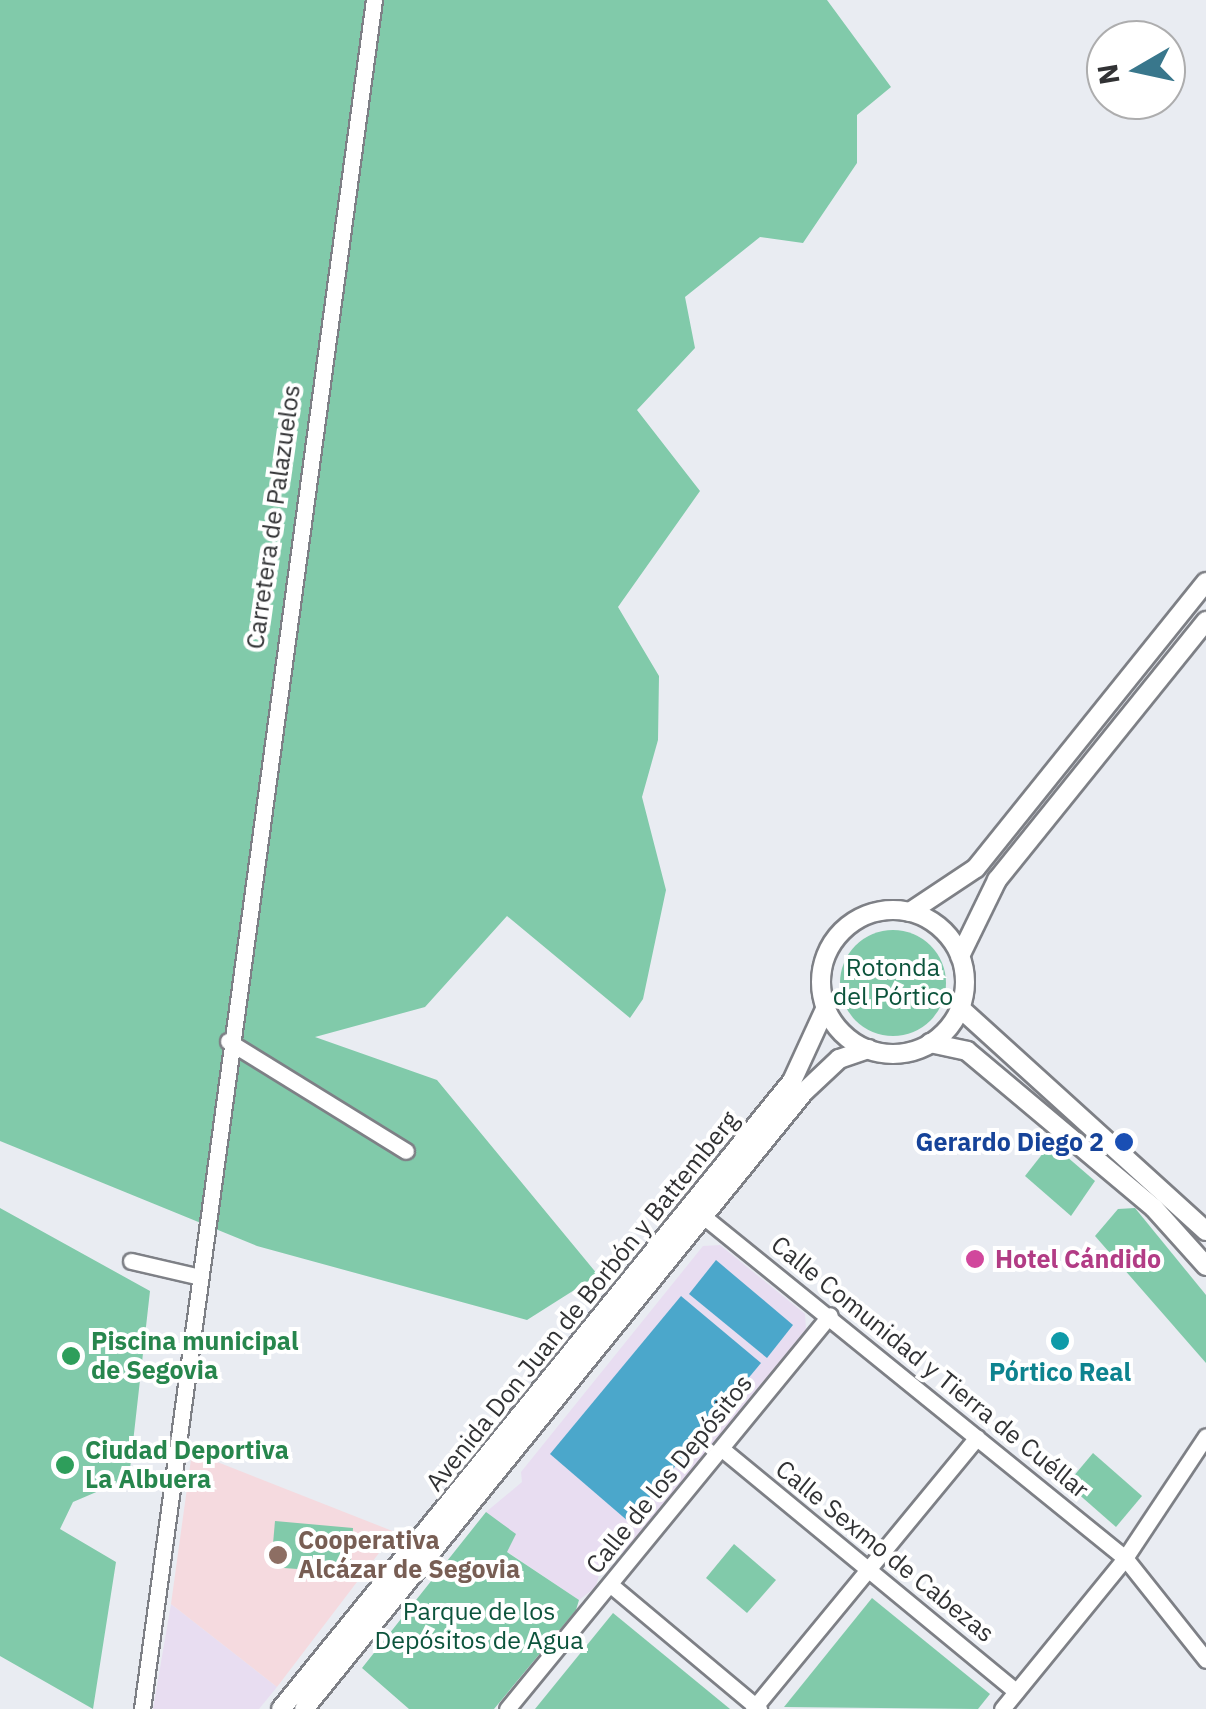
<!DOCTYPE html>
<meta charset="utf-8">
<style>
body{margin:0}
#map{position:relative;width:1206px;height:1709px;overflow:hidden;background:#e9ecf2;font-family:"IBM Plex Sans",sans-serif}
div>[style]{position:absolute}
.industrial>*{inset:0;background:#e8ddf1}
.education>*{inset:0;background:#f5dadf}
.green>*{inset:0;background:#81caaa}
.round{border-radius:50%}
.water>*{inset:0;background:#4ba7cb}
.roads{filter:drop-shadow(2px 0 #7e8086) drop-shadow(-2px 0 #7e8086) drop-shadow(0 2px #7e8086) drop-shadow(0 -2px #7e8086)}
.minor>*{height:15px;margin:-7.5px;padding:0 7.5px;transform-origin:7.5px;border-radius:7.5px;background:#fff}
.major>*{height:18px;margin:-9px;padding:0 9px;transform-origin:9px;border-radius:9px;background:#fff}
.major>.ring{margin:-9px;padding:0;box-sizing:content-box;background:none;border:18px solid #fff;border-radius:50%}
.dots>*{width:28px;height:28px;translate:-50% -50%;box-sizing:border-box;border:5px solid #fff;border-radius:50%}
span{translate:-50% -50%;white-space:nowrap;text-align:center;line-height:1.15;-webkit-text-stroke:8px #fff;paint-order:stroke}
.street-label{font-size:25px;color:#313234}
.park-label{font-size:25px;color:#0c543c}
.transit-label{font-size:25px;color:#164399;font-weight:700}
.right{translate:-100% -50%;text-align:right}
.hotel-label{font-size:25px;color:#b23c85;font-weight:700}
.left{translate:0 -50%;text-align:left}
.leisure-label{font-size:25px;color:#27864d;font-weight:700}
.culture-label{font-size:25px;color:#0d838f;font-weight:700}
.education-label{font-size:25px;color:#785e54;font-weight:700}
.north{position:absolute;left:1086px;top:20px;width:100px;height:100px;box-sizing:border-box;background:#fff;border:2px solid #adadae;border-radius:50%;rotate:261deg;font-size:28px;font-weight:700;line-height:40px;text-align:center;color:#313234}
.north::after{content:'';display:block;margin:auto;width:35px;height:45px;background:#39778c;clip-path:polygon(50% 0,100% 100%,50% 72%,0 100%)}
</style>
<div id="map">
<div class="industrial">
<i style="clip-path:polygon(720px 1245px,805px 1314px,806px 1329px,624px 1552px,604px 1554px,596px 1587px,579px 1600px,506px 1551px,486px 1512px,522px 1482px,521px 1472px,703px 1246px)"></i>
<i style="clip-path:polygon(171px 1604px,277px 1687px,259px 1709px,153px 1709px)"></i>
</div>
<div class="education">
<i style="clip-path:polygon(192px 1452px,395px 1532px,277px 1687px,171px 1604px)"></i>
</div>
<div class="green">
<i style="clip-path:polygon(0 0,827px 0,891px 87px,857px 115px,857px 163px,803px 243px,760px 237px,685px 297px,695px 348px,637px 410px,700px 491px,618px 607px,659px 676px,658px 740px,642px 797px,666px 890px,643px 999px,630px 1018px,507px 916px,425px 1007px,315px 1037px,437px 1080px,598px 1275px,527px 1320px,257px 1246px,0 1141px)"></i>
<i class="round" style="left:840px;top:930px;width:106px;height:106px"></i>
<i style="clip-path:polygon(1051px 1143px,1095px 1181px,1071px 1216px,1025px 1176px)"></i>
<i style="clip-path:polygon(0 1208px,150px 1291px,129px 1478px,73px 1502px,60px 1529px,116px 1562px,93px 1709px,0 1656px)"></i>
<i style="clip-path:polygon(1135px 1208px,1206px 1295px,1206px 1363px,1095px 1236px,1118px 1209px)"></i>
<i style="clip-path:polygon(1093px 1453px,1142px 1496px,1116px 1527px,1067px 1484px)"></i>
<i style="clip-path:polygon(486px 1512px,516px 1534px,507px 1552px,579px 1600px,576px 1610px,494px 1709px,409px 1709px,362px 1668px)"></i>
<i style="clip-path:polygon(275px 1521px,353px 1528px,350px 1573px,271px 1567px)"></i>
<i style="clip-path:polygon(734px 1544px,776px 1580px,747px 1613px,706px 1578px)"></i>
<i style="clip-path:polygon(872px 1598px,990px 1694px,978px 1709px,784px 1707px)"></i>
<i style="clip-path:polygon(613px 1613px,730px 1709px,535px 1709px)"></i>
</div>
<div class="water">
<i style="clip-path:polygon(716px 1260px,793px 1325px,767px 1358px,689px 1294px)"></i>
<i style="clip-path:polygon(681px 1296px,761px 1363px,629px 1522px,550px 1454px)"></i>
</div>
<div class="roads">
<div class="minor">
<i style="left:228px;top:1041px;width:209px;rotate:31.7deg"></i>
<i style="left:703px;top:1216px;width:543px;rotate:39.02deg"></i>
<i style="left:1125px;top:1558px;width:130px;rotate:51.5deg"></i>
<i style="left:131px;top:1261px;width:67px;rotate:13deg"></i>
<i style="left:722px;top:1449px;width:381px;rotate:39.5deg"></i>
<i style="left:612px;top:1586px;width:192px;rotate:39.9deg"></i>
<i style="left:142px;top:1709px;width:1725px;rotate:-82.27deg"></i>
<i style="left:507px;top:1709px;width:509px;rotate:-50.66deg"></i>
<i style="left:753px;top:1709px;width:352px;rotate:-50.5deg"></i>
<i style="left:1002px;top:1709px;width:195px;rotate:-50.8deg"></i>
<i style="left:1125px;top:1558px;width:146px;rotate:-56.4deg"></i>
</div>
<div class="major">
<i class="ring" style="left:821px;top:910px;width:126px;height:126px"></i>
<i style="left:910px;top:912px;width:79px;rotate:-33.7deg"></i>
<i style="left:976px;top:868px;width:367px;rotate:-51.2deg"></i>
<i style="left:960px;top:956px;width:85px;rotate:-64deg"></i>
<i style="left:997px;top:880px;width:333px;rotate:-51.1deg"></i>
<i style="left:960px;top:1008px;width:332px;rotate:42.2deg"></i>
<i style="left:930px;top:1043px;width:38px;rotate:12deg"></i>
<i style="left:967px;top:1051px;width:244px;rotate:40deg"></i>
<i style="left:1154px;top:1208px;width:78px;rotate:48.1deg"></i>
<i style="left:281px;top:1709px;width:810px;rotate:-50.86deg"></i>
<i style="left:792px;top:1081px;width:81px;rotate:-65.3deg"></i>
<i style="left:304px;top:1709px;width:794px;rotate:-50.98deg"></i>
<i style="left:804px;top:1092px;width:48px;rotate:-43.3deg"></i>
<i style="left:839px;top:1059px;width:31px;rotate:-19deg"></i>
</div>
</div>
<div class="dots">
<i style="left:1124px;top:1142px;background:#1a4fb4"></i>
<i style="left:975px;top:1259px;background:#d1479c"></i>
<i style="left:1060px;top:1341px;background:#0f9aa8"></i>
<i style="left:71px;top:1356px;background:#2e9e5b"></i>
<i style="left:65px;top:1465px;background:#2e9e5b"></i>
<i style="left:278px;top:1555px;background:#8d6e63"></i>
</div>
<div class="street-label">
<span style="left:273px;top:517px;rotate:-82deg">Carretera de Palazuelos</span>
<span style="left:582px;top:1301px;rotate:-51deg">Avenida Don Juan de Borbón y Battemberg</span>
<span style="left:930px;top:1367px;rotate:39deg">Calle Comunidad y Tierra de Cuéllar</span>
<span style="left:669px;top:1474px;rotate:-51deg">Calle de los Depósitos</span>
<span style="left:885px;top:1551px;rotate:39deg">Calle Sexmo de Cabezas</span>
</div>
<div class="park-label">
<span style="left:893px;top:982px">Rotonda<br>del Pórtico</span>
<span style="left:479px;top:1626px">Parque de los<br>Depósitos de Agua</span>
</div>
<div class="transit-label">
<span class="right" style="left:1104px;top:1142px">Gerardo Diego 2</span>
</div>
<div class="hotel-label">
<span class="left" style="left:995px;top:1259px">Hotel Cándido</span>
</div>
<div class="leisure-label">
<span class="left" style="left:91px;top:1356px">Piscina municipal<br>de Segovia</span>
<span class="left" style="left:85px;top:1465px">Ciudad Deportiva<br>La Albuera</span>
</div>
<div class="culture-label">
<span style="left:1060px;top:1372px">Pórtico Real</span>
</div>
<div class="education-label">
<span class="left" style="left:298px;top:1555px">Cooperativa<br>Alcázar de Segovia</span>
</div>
<div class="north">N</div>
</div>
